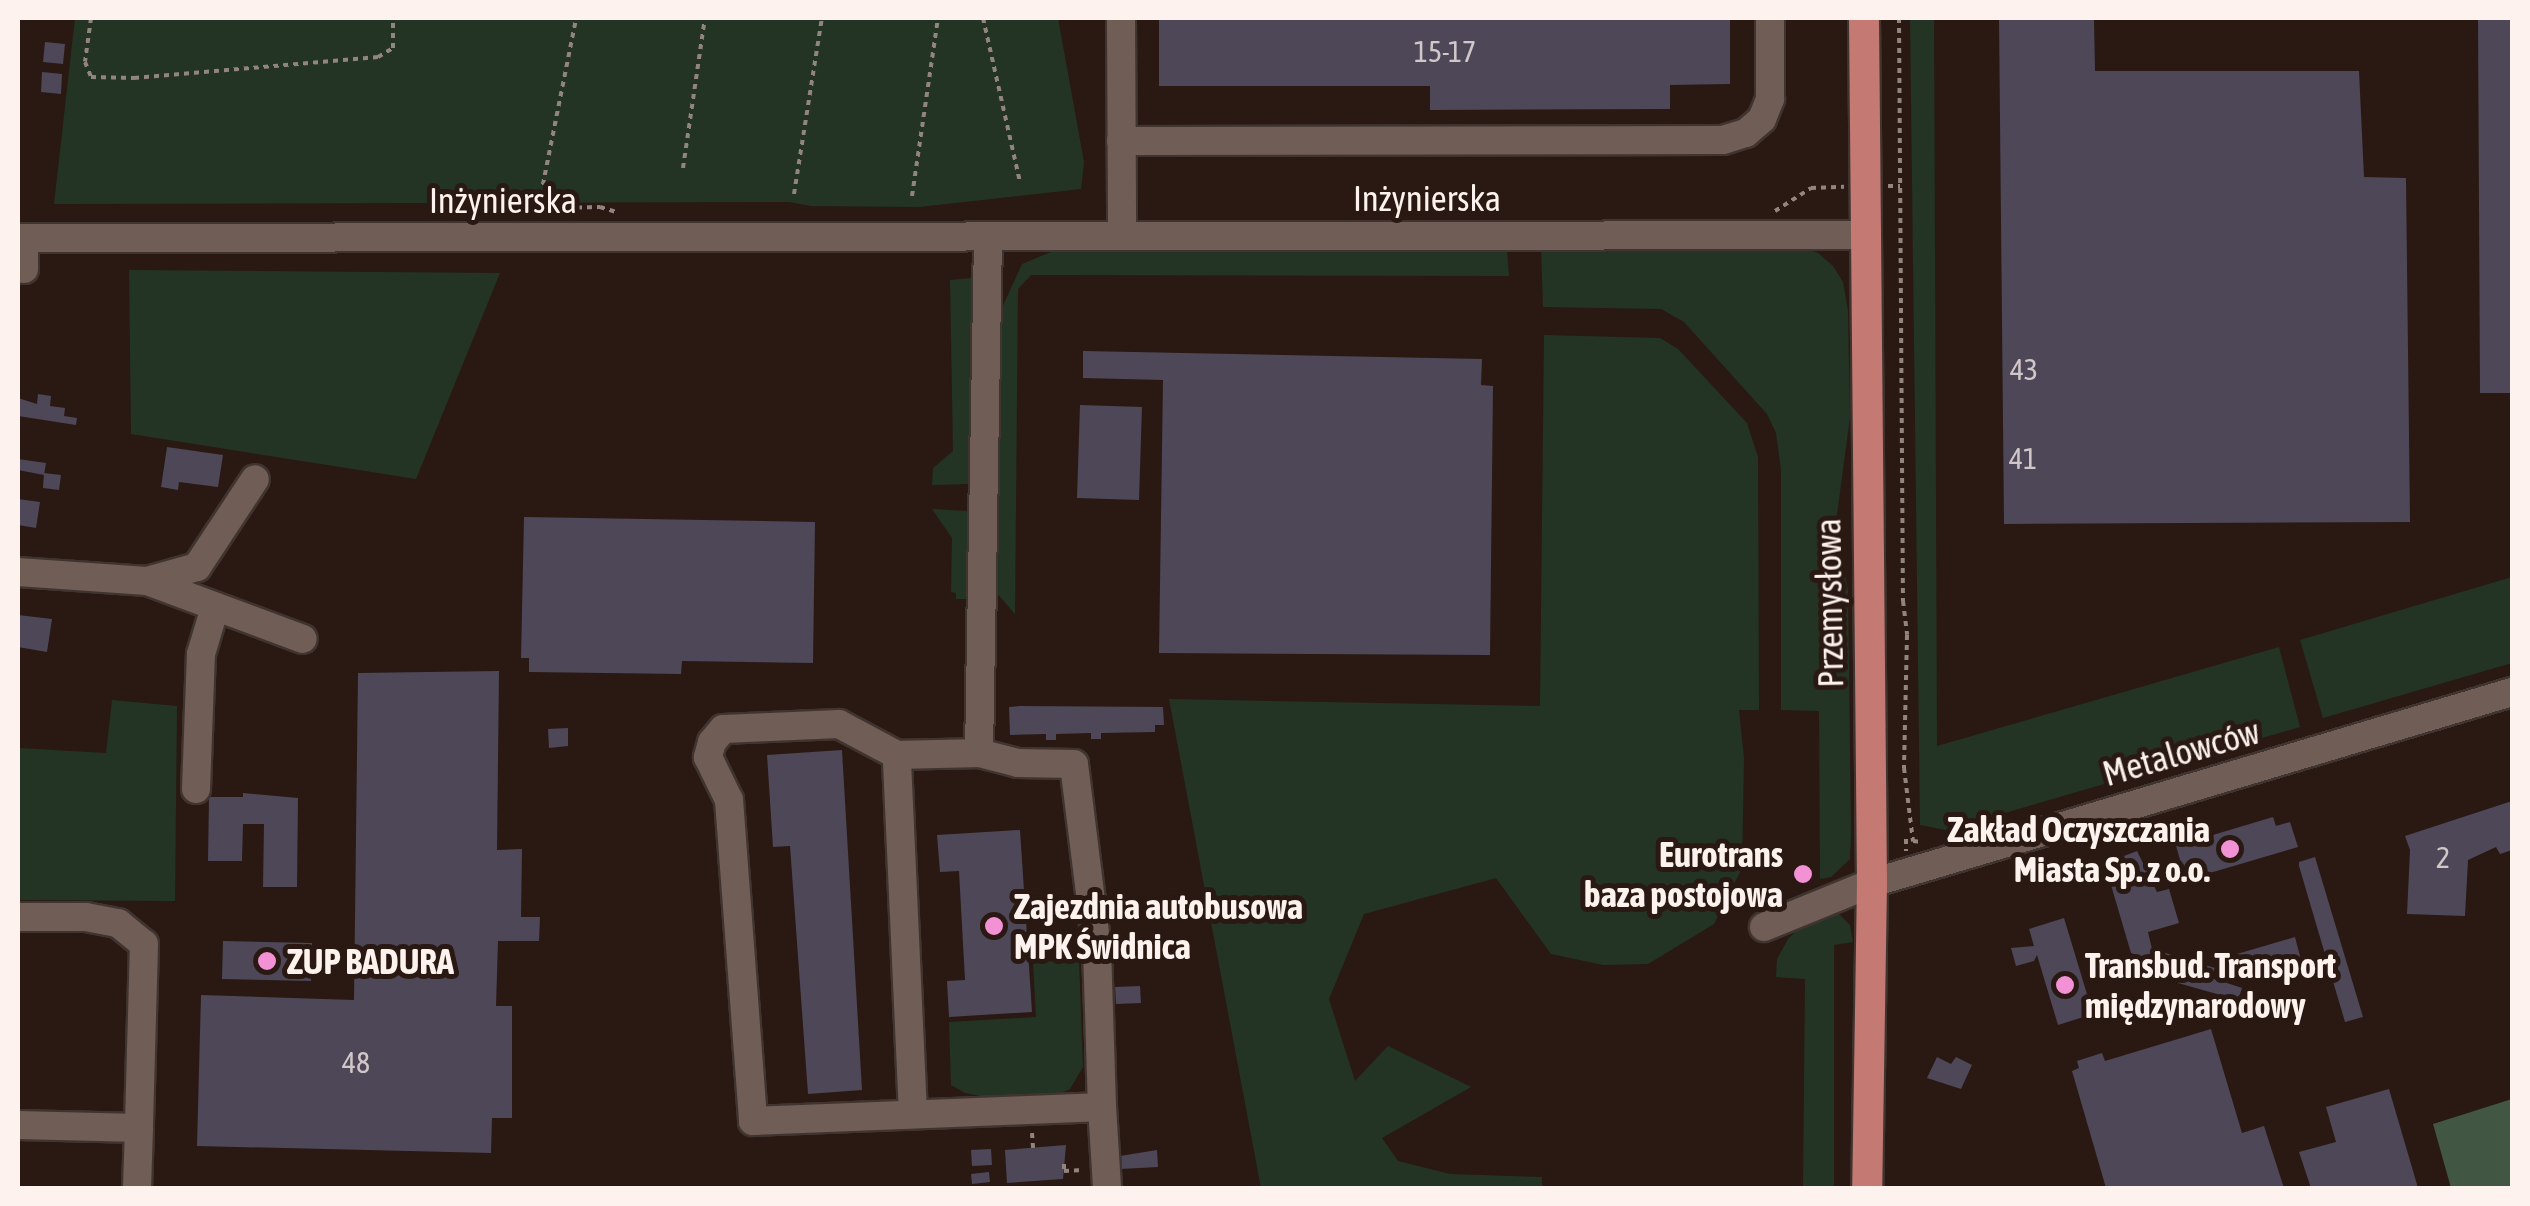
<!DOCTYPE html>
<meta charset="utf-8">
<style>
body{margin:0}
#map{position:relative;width:2530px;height:1206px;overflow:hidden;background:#291912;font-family:"Asap Condensed",sans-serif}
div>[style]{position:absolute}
.green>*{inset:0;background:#233425}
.forest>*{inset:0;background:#415744}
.building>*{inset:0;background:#4d4758}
.path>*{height:4px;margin-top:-2px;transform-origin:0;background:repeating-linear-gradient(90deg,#92847e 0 5px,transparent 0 10px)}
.roads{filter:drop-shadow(2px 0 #403430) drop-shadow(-2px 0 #403430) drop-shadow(0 2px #403430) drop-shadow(0 -2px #403430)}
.minor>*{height:28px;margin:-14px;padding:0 14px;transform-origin:14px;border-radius:14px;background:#705d55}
.major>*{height:30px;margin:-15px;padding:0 15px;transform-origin:15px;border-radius:15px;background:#c57973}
.dots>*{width:28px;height:28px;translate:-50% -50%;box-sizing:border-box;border:5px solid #291912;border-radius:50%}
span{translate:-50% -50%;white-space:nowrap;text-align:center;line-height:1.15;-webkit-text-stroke:10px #291912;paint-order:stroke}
.number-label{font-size:30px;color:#d1c7c8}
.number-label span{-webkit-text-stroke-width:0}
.street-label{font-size:35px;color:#fdf2ed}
.poi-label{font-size:35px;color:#fdf2ed;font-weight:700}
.right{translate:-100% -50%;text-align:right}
.left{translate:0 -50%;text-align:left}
.frame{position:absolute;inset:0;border:20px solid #fdf2ed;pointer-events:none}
</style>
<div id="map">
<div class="green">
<i style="clip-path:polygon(75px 18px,1058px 18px,1084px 162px,1081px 189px,919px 207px,811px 206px,789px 202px,54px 204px)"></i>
<i style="clip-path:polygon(1910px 18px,1934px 18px,1937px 746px,2279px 647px,2300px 727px,1946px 830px,1920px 825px)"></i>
<i style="clip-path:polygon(1792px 244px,1818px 253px,1833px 266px,1843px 282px,1848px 311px,1850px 417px,1836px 522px,1848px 591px,1851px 833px,1850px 859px,1831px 877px,1820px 879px,1819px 711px,1781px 710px,1781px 470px,1776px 433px,1767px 414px,1684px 322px,1661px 309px,1543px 307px,1541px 248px)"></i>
<i style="clip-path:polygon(1058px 249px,1507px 249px,1509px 276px,1031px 275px,1018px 289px,1015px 614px,994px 590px,1001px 310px,1022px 264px)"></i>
<i style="clip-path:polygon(129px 270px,500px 273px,416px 479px,131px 434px)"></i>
<i style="clip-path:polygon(972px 278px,969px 484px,932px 485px,933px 468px,953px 451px,950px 280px)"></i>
<i style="clip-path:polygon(1544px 335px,1660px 338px,1678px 349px,1747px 423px,1758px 457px,1759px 710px,1739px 710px,1744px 758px,1742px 868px,1714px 924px,1648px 964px,1603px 965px,1551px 954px,1496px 878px,1364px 914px,1329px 999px,1355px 1081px,1388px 1046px,1471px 1087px,1382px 1138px,1398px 1161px,1450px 1174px,1542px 1177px,1542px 1188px,1261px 1188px,1169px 699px,1540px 706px)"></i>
<i style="clip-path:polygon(932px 509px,967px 511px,968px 599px,956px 599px,956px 593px,951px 592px,952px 538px)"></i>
<i style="clip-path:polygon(2512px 577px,2512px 663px,2323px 718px,2300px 640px)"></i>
<i style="clip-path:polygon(112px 700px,177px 706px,175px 901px,18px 900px,18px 748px,106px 753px)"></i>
<i style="clip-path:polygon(1825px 912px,1839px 914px,1850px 925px,1853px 942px,1834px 945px,1834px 1188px,1803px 1188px,1805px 979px,1776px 977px,1777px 959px,1788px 939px,1807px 920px)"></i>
<i style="clip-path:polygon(1079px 960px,1083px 1067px,1070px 1089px,1054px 1096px,997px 1099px,965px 1093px,951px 1085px,949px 1022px,1036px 1017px,1033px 962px)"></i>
</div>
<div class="forest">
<i style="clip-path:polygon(2512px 1099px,2512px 1188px,2451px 1188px,2433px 1124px)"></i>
</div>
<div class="building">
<i style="clip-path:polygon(1159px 18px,1730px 18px,1730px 84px,1670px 85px,1670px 109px,1430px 110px,1430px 86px,1159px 86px)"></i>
<i style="clip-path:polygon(1999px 18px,2094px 18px,2095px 71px,2359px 71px,2364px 177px,2406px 178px,2410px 522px,2004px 524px)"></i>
<i style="clip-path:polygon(2478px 18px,2512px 18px,2512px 393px,2480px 393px)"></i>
<i style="clip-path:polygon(45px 42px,65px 44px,63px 64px,43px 62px)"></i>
<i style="clip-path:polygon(42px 72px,62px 74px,61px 94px,41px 92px)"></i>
<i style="clip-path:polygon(1083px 351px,1482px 359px,1481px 385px,1493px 386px,1490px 655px,1159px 653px,1163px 380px,1083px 378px)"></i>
<i style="clip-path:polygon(38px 394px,51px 396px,50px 406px,65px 408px,64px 416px,77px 418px,76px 425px,18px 416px,18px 398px,37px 404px)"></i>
<i style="clip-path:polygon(1080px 405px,1142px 407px,1139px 500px,1077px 498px)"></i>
<i style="clip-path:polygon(167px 447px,223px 455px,218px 487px,179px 482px,178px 490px,161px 487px)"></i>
<i style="clip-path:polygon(18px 459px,46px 463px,44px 475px,18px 470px)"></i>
<i style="clip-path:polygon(44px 473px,61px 475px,59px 490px,43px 488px)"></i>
<i style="clip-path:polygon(18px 499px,40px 502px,36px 528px,18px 525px)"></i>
<i style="clip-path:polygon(524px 517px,815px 522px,813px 663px,682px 661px,681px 674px,529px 672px,529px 658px,521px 658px)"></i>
<i style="clip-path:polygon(18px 615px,52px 619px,47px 652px,18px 647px)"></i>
<i style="clip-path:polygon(499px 671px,497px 850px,522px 849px,521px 917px,540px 917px,539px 941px,498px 941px,496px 1006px,512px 1006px,512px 1118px,492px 1118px,491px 1153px,197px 1146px,201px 995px,354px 1000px,358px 673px)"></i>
<i style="clip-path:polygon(1020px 706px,1163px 707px,1164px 725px,1155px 725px,1155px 732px,1101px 733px,1101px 739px,1091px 739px,1091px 733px,1056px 734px,1056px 740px,1046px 740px,1046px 734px,1010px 735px,1009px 707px)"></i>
<i style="clip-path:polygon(568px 728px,568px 746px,549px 748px,548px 729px)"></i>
<i style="clip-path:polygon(842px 750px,862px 1090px,808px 1094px,790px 846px,773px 847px,767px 755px)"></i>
<i style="clip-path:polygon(243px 793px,298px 798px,297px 887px,263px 887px,264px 824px,243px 824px,242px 861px,208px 861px,209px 797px,243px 797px)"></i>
<i style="clip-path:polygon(2512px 801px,2512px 850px,2500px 854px,2496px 847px,2468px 860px,2465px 916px,2407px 914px,2410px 850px,2405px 836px)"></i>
<i style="clip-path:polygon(2273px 817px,2276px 826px,2290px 822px,2298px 847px,2186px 880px,2176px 846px)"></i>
<i style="clip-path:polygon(1020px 830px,1032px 1012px,949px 1017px,947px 981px,965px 980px,959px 871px,940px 872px,937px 835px)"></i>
<i style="clip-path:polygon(2137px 851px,2157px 892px,2169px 889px,2179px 923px,2148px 932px,2152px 949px,2215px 968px,2212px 978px,2242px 988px,2238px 1000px,2178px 983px,2181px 970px,2131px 953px,2111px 885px,2135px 880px,2124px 856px)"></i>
<i style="clip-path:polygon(2315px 857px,2363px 1017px,2345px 1022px,2299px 866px,2299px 862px)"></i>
<i style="clip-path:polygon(2064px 918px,2093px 1014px,2058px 1025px,2037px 955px,2034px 961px,2016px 966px,2011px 948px,2034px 946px,2029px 929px)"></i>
<i style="clip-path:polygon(2295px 937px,2301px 960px,2244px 977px,2237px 954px)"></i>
<i style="clip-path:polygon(223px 941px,312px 943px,311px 981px,222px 979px)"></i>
<i style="clip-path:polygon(1140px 986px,1141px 1003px,1116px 1004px,1115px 987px)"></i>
<i style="clip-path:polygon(2211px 1029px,2242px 1133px,2264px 1126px,2284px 1188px,2106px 1188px,2072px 1071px,2079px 1068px,2077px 1061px,2102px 1053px,2105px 1061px)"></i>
<i style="clip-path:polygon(1937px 1057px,1951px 1064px,1956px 1057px,1972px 1065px,1961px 1089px,1927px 1078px)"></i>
<i style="clip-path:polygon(2389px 1089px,2418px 1188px,2311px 1188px,2299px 1152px,2336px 1142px,2326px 1107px)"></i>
<i style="clip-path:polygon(1066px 1145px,1063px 1179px,1007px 1183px,1005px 1150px)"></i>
<i style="clip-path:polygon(991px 1149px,992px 1165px,972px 1166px,971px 1150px)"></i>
<i style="clip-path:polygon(1157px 1150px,1158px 1167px,1121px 1169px,1120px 1156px)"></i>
<i style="clip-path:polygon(989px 1172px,990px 1182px,972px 1184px,971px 1174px)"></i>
</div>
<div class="path">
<i style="left:91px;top:18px;width:44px;rotate:97.8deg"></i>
<i style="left:85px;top:62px;width:16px;rotate:68deg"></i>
<i style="left:91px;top:77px;width:43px;rotate:1.3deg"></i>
<i style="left:134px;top:78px;width:245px;rotate:-4.9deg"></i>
<i style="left:378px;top:57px;width:17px;rotate:-31deg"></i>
<i style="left:393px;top:48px;width:30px;rotate:-90deg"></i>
<i style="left:983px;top:18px;width:168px;rotate:77.3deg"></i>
<i style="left:1899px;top:18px;width:583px;rotate:89.61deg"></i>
<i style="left:1903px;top:601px;width:34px;rotate:83deg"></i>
<i style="left:1907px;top:635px;width:133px;rotate:91.3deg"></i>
<i style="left:1904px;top:768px;width:74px;rotate:83deg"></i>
<i style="left:1913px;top:841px;width:9px;rotate:6deg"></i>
<i style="left:683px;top:168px;width:152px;rotate:-81.7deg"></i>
<i style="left:1888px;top:186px;width:12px"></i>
<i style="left:794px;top:194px;width:178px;rotate:-81deg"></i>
<i style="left:912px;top:196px;width:180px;rotate:-81.7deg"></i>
<i style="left:1775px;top:211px;width:43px;rotate:-32.6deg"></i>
<i style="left:1811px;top:188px;width:33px;rotate:-2deg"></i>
<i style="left:542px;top:213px;width:16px;rotate:-18deg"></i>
<i style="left:557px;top:208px;width:43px;rotate:-1.3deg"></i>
<i style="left:600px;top:207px;width:17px;rotate:17deg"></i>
<i style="left:537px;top:214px;width:200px;rotate:-78.7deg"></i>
<i style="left:1906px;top:839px;width:12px;rotate:90deg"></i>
<i style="left:1032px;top:1133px;width:15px;rotate:86deg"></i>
<i style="left:1064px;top:1164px;width:7px;rotate:90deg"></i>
<i style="left:1064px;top:1171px;width:19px;rotate:-3deg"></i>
</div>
<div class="roads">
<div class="minor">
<i style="left:1121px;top:18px;width:218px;rotate:89.7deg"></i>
<i style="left:1121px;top:141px;width:602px;rotate:-0.1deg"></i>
<i style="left:1723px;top:140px;width:24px;rotate:-17deg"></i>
<i style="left:1746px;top:133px;width:21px;rotate:-41deg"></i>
<i style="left:1762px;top:119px;width:22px;rotate:-68deg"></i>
<i style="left:1770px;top:99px;width:81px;rotate:-90deg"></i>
<i style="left:18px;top:238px;width:1848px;rotate:-0.09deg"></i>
<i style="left:24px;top:238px;width:31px;rotate:90deg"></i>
<i style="left:18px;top:572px;width:129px;rotate:4deg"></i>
<i style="left:147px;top:581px;width:52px;rotate:-15.6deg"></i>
<i style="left:197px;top:567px;width:105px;rotate:-56.6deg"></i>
<i style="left:147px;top:581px;width:166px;rotate:20.4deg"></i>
<i style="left:897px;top:755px;width:66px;rotate:-151.9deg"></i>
<i style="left:839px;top:724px;width:116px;rotate:177.5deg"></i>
<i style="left:723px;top:729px;width:17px;rotate:130deg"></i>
<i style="left:712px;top:742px;width:16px;rotate:105deg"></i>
<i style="left:708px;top:757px;width:48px;rotate:64deg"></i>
<i style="left:729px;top:800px;width:322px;rotate:85.7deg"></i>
<i style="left:753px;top:1121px;width:349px;rotate:-2.3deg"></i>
<i style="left:1102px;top:1107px;width:158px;rotate:-91.8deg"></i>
<i style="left:1097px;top:949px;width:186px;rotate:-97.1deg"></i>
<i style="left:1074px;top:764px;width:56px;rotate:-179deg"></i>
<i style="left:1018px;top:763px;width:40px;rotate:-165.6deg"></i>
<i style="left:196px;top:789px;width:135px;rotate:-87.9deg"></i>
<i style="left:201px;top:654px;width:49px;rotate:-73.4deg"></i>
<i style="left:18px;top:917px;width:68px"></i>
<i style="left:86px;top:917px;width:33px;rotate:11deg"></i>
<i style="left:118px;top:923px;width:33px;rotate:39deg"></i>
<i style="left:144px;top:944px;width:184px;rotate:91.6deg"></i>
<i style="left:1764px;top:927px;width:117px;rotate:-22.2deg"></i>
<i style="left:1872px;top:883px;width:668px;rotate:-16.62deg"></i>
<i style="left:1102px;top:1107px;width:79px;rotate:86.4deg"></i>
<i style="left:913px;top:1114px;width:359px;rotate:-92.6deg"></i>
<i style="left:897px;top:755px;width:82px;rotate:-1.4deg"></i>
<i style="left:979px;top:753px;width:516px;rotate:-89deg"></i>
<i style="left:18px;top:1125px;width:121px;rotate:1.4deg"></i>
<i style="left:139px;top:1128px;width:60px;rotate:91.9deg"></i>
</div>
<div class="major">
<i style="left:1864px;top:18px;width:865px;rotate:89.47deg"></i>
<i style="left:1872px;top:883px;width:305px;rotate:90.9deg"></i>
</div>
</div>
<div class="dots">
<i style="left:2230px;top:849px;background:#f391d5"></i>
<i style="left:1803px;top:874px;background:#f391d5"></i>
<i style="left:994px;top:926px;background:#f391d5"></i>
<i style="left:267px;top:961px;background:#f391d5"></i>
<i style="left:2065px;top:985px;background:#f391d5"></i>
</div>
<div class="number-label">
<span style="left:1445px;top:51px">15-17</span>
<span style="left:2024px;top:369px">43</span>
<span style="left:2023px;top:458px">41</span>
<span style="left:2443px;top:857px">2</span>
<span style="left:356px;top:1062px">48</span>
</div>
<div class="street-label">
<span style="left:1427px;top:198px">Inżynierska</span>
<span style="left:503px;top:200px">Inżynierska</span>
<span style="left:1829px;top:603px;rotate:-91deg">Przemysłowa</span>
<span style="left:2181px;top:752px;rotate:-16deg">Metalowców</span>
</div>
<div class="poi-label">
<span class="right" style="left:2210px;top:849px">Zakład Oczyszczania<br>Miasta Sp. z o.o.</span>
<span class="right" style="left:1783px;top:874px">Eurotrans<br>baza postojowa</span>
<span class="left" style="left:1014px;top:926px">Zajezdnia autobusowa<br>MPK Świdnica</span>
<span class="left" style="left:287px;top:961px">ZUP BADURA</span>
<span class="left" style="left:2085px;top:985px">Transbud. Transport<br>międzynarodowy</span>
</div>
<div class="frame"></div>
</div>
